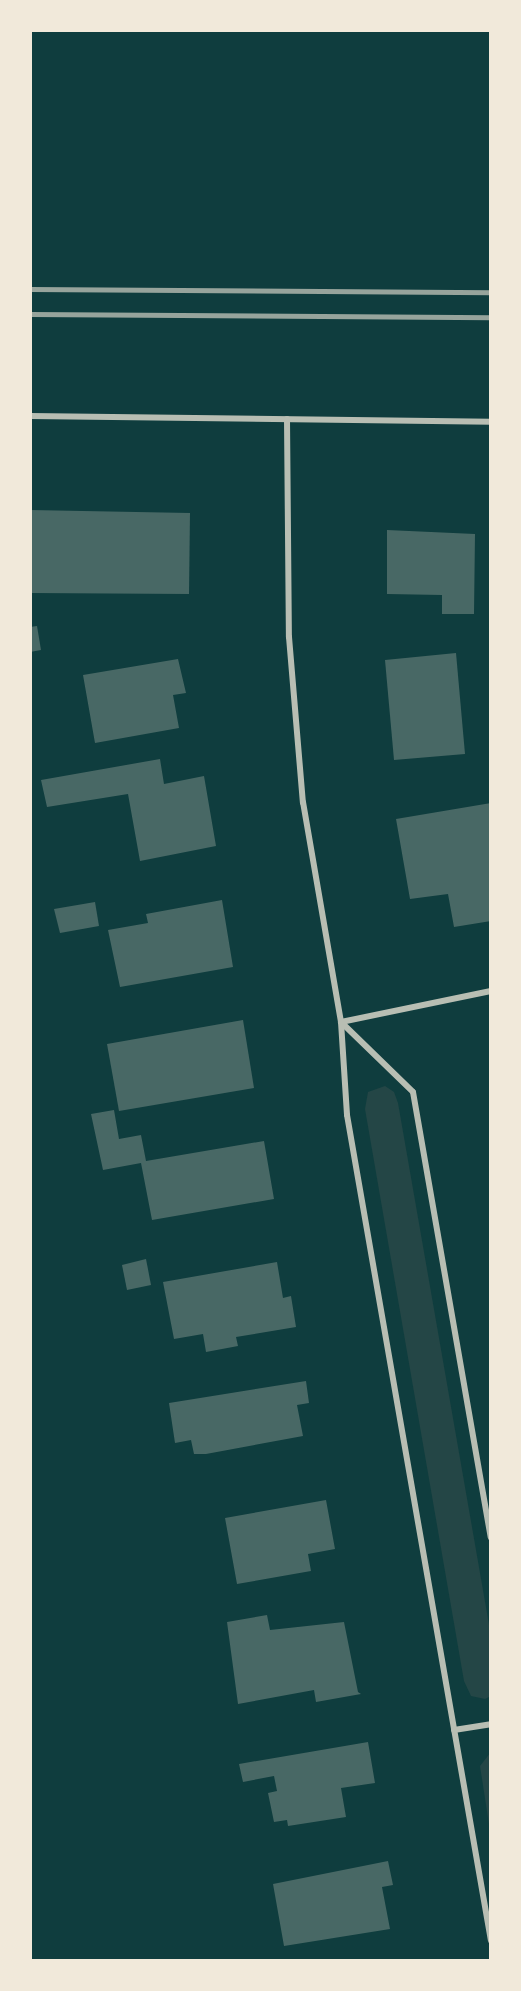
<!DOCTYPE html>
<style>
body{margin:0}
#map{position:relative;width:521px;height:1991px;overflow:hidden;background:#0f3d3e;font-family:Arial,sans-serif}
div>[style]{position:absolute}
.green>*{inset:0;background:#244646}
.building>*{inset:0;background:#486865}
.minor>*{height:6px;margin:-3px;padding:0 3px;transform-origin:3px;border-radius:3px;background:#b8beb3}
.rail>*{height:4.5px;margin:-2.25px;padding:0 2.25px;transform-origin:2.25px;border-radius:2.25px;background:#97a49c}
span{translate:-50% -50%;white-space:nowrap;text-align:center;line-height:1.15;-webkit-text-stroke:6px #f1e9da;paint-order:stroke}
.frame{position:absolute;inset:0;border:32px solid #f1e9da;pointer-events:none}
</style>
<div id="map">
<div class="green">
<i style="clip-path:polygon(385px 1086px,394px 1092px,398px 1103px,491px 1636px,491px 1696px,485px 1699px,471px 1696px,464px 1681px,365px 1109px,368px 1092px)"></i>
<i style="clip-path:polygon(491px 1752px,491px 1837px,480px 1766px)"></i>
</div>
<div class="building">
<i style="clip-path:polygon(30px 510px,190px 513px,189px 594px,30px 593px)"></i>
<i style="clip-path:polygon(387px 530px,475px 534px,474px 614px,442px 614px,442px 595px,387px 594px)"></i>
<i style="clip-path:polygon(37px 626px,41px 650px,30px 652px,30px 627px)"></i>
<i style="clip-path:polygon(456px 653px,465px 754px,394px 760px,385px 660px)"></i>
<i style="clip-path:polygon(178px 659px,186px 693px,173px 695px,179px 728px,95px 743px,83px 675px)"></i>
<i style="clip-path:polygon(160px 759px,164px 784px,204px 776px,216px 846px,140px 861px,128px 794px,47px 807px,41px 780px)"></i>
<i style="clip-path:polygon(491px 803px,491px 921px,454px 927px,448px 894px,410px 899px,396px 819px)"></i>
<i style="clip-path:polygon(222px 900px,233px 967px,120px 987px,108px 930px,148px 923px,146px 914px)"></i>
<i style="clip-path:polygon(95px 902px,99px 926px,60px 933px,54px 909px)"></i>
<i style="clip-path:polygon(243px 1020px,254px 1088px,119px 1111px,107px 1044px)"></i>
<i style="clip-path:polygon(114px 1110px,119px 1139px,141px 1135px,146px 1161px,264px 1141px,274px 1199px,152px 1220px,141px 1163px,103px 1170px,91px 1114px)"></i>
<i style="clip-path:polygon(146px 1259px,151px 1285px,127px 1290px,122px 1265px)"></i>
<i style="clip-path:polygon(277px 1262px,283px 1298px,291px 1296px,296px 1327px,236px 1337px,238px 1346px,206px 1352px,203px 1334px,174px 1339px,163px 1282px)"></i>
<i style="clip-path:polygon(306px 1381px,309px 1403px,297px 1405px,303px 1436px,206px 1454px,194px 1454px,191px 1440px,175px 1443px,169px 1403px)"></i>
<i style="clip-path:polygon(326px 1500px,335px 1549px,308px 1554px,311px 1571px,237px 1584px,225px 1518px)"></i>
<i style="clip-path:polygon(267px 1615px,270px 1630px,344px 1622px,358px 1692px,361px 1694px,316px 1702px,314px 1690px,238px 1704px,227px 1622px)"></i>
<i style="clip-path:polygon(368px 1742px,375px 1783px,341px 1788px,346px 1817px,288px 1826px,287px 1820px,274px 1822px,268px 1793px,277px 1791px,274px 1776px,243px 1782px,239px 1764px)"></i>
<i style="clip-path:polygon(388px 1861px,393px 1885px,382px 1887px,390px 1929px,284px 1946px,273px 1884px)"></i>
</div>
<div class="minor">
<i style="left:30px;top:416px;width:461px;rotate:0.7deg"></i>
<i style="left:287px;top:419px;width:218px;rotate:89.5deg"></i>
<i style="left:289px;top:637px;width:166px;rotate:85.2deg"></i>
<i style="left:303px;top:802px;width:223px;rotate:80.2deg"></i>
<i style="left:341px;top:1022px;width:93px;rotate:86.3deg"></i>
<i style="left:347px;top:1115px;width:838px;rotate:80.11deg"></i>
<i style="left:341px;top:1022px;width:100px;rotate:44.2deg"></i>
<i style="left:413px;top:1092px;width:452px;rotate:80.1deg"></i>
<i style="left:341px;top:1022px;width:153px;rotate:-11.7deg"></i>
<i style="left:454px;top:1730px;width:37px;rotate:-9deg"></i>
</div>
<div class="rail">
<i style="left:30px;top:289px;width:461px;rotate:0.4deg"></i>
<i style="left:30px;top:314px;width:461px;rotate:0.4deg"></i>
</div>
<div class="frame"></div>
</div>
